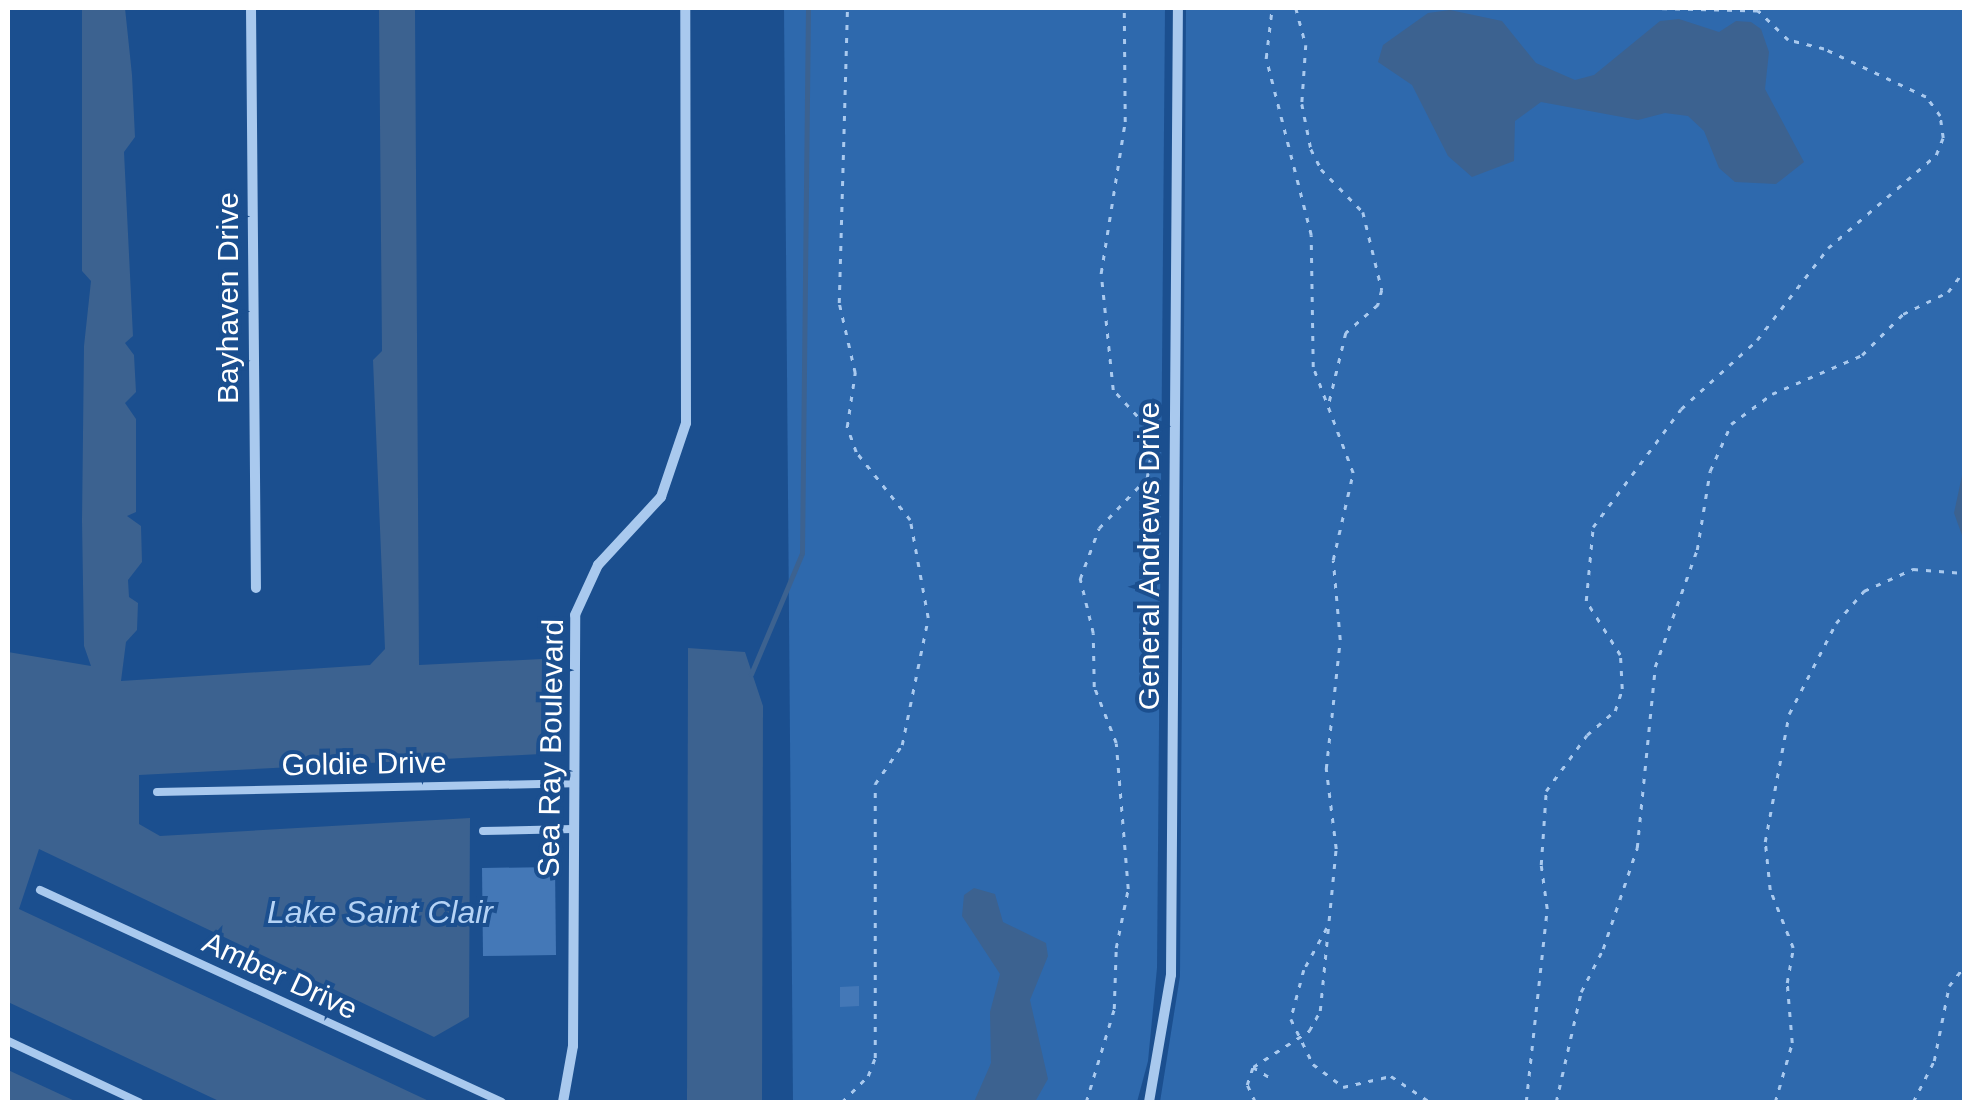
<!DOCTYPE html>
<style>
body{margin:0}
#map{position:relative;width:1972px;height:1110px;overflow:hidden;background:#1b4f8f;font-family:Arial,sans-serif}
div>[style]{position:absolute}
.green>*{inset:0;background:#2e69ad}
.water>*{inset:0;background:#3c6290}
.stream>*{height:5px;margin:-2.5px;padding:0 2.5px;transform-origin:2.5px;border-radius:2.5px;background:#3c6290}
.building>*{inset:0;background:#4478b7}
.path>*{height:2.5px;margin-top:-1.25px;transform-origin:0;background:repeating-linear-gradient(90deg,#a9c9ee 0 5px,transparent 0 13px)}
.lane>*{height:8px;margin:-4px;padding:0 4px;transform-origin:4px;border-radius:4px;background:#a9c9ee}
.street>*{height:10px;margin:-5px;padding:0 5px;transform-origin:5px;border-radius:5px;background:#a9c9ee}
span{translate:-50% -50%;white-space:nowrap;text-align:center;line-height:1.15;-webkit-text-stroke:8px #1b4f8f;paint-order:stroke}
.street-label{font-size:30px;color:#fff}
.water-label{font-size:32px;color:#b5d3f5;font-style:italic}
.frame{position:absolute;inset:0;border:10px solid #fff;pointer-events:none}
</style>
<div id="map">
<div class="green">
<i style="clip-path:polygon(784px 8px,1165px 8px,1157px 968px,1148px 1061px,1137px 1102px,793px 1102px)"></i>
<i style="clip-path:polygon(1186px 8px,1964px 8px,1964px 1102px,1160px 1102px,1180px 976px)"></i>
</div>
<div class="water">
<i style="clip-path:polygon(82px 8px,125px 8px,132px 75px,135px 137px,124px 152px,133px 336px,125px 343px,134px 355px,136px 392px,125px 403px,136px 419px,136px 512px,127px 516px,141px 526px,142px 562px,128px 580px,129px 597px,138px 603px,137px 630px,126px 642px,121px 681px,370px 665px,385px 649px,373px 360px,382px 351px,379px 8px,415px 8px,419px 665px,542px 659px,541px 754px,139px 775px,139px 824px,160px 836px,470px 818px,469px 1017px,434px 1037px,39px 849px,19px 909px,431px 1102px,221px 1102px,8px 1002px,8px 652px,91px 666px,84px 646px,82px 521px,84px 346px,91px 281px,82px 271px)"></i>
<i style="clip-path:polygon(1450px 10px,1502px 21px,1536px 63px,1575px 80px,1594px 75px,1660px 21px,1679px 19px,1719px 32px,1736px 21px,1751px 22px,1761px 29px,1769px 52px,1765px 89px,1804px 162px,1776px 184px,1735px 182px,1719px 168px,1704px 131px,1688px 116px,1665px 113px,1638px 120px,1541px 102px,1515px 121px,1514px 161px,1472px 177px,1448px 156px,1412px 85px,1378px 62px,1383px 45px,1428px 13px)"></i>
<i style="clip-path:polygon(1964px 466px,1964px 541px,1954px 513px)"></i>
<i style="clip-path:polygon(688px 648px,745px 652px,763px 706px,762px 1102px,687px 1102px)"></i>
<i style="clip-path:polygon(974px 888px,995px 894px,1003px 922px,1046px 943px,1048px 956px,1030px 1000px,1048px 1079px,1035px 1102px,974px 1102px,991px 1063px,990px 1012px,1000px 974px,962px 916px,964px 895px)"></i>
<i style="clip-path:polygon(8px 1070px,77px 1102px,8px 1102px)"></i>
</div>
<div class="stream">
<i style="left:751px;top:674px;width:131px;rotate:-67.1deg"></i>
<i style="left:802px;top:553px;width:545px;rotate:-89.37deg"></i>
</div>
<div class="building">
<i style="clip-path:polygon(555px 867px,556px 955px,483px 956px,482px 868px)"></i>
<i style="clip-path:polygon(859px 986px,859px 1006px,840px 1007px,840px 987px)"></i>
</div>
<div class="path">
<i style="left:1296px;top:8px;width:38px;rotate:75deg"></i>
<i style="left:1306px;top:45px;width:59px;rotate:93.9deg"></i>
<i style="left:1302px;top:104px;width:46px;rotate:78.7deg"></i>
<i style="left:1311px;top:149px;width:22px;rotate:63deg"></i>
<i style="left:1321px;top:169px;width:60px;rotate:45.7deg"></i>
<i style="left:1363px;top:212px;width:80px;rotate:76.3deg"></i>
<i style="left:1382px;top:290px;width:16px;rotate:105deg"></i>
<i style="left:1378px;top:305px;width:43px;rotate:138.8deg"></i>
<i style="left:1346px;top:333px;width:73px;rotate:103.5deg"></i>
<i style="left:1327px;top:928px;width:48px;rotate:118.7deg"></i>
<i style="left:1304px;top:970px;width:51px;rotate:104.9deg"></i>
<i style="left:1291px;top:1019px;width:50px;rotate:63.9deg"></i>
<i style="left:1313px;top:1064px;width:38px;rotate:37deg"></i>
<i style="left:1343px;top:1087px;width:49px;rotate:-12.9deg"></i>
<i style="left:1391px;top:1076px;width:47px;rotate:33.7deg"></i>
<i style="left:1253px;top:1067px;width:19px;rotate:32deg"></i>
<i style="left:842px;top:1102px;width:37px;rotate:-45deg"></i>
<i style="left:868px;top:1076px;width:19px;rotate:-69deg"></i>
<i style="left:875px;top:1058px;width:274px;rotate:-90deg"></i>
<i style="left:875px;top:784px;width:47px;rotate:-55.3deg"></i>
<i style="left:902px;top:745px;width:130px;rotate:-78.4deg"></i>
<i style="left:928px;top:618px;width:100px;rotate:-100.4deg"></i>
<i style="left:910px;top:520px;width:87px;rotate:-128.5deg"></i>
<i style="left:856px;top:452px;width:27px;rotate:-110deg"></i>
<i style="left:847px;top:427px;width:55px;rotate:-81.6deg"></i>
<i style="left:855px;top:373px;width:72px;rotate:-102.9deg"></i>
<i style="left:839px;top:303px;width:295px;rotate:-88.4deg"></i>
<i style="left:1086px;top:1102px;width:97px;rotate:-73.2deg"></i>
<i style="left:1114px;top:1009px;width:61px;rotate:-88.1deg"></i>
<i style="left:1116px;top:948px;width:60px;rotate:-78.5deg"></i>
<i style="left:1128px;top:889px;width:146px;rotate:-94.7deg"></i>
<i style="left:1116px;top:743px;width:60px;rotate:-111.4deg"></i>
<i style="left:1094px;top:687px;width:54px;rotate:-91.1deg"></i>
<i style="left:1093px;top:633px;width:56px;rotate:-103.5deg"></i>
<i style="left:1080px;top:579px;width:54px;rotate:-69.6deg"></i>
<i style="left:1099px;top:528px;width:69px;rotate:-46.2deg"></i>
<i style="left:1147px;top:478px;width:32px;rotate:-81deg"></i>
<i style="left:1152px;top:446px;width:21px;rotate:-107deg"></i>
<i style="left:1146px;top:426px;width:49px;rotate:-132.5deg"></i>
<i style="left:1113px;top:390px;width:118px;rotate:-95.9deg"></i>
<i style="left:1101px;top:273px;width:153px;rotate:-81deg"></i>
<i style="left:1125px;top:122px;width:114px;rotate:-90.5deg"></i>
<i style="left:1255px;top:1102px;width:19px;rotate:-115deg"></i>
<i style="left:1247px;top:1085px;width:19px;rotate:-72deg"></i>
<i style="left:1253px;top:1067px;width:67px;rotate:-32.7deg"></i>
<i style="left:1309px;top:1031px;width:23px;rotate:-61deg"></i>
<i style="left:1320px;top:1011px;width:163px;rotate:-84.4deg"></i>
<i style="left:1336px;top:849px;width:81px;rotate:-97.1deg"></i>
<i style="left:1326px;top:769px;width:130px;rotate:-83.8deg"></i>
<i style="left:1340px;top:640px;width:80px;rotate:-95deg"></i>
<i style="left:1333px;top:560px;width:89px;rotate:-77.1deg"></i>
<i style="left:1353px;top:473px;width:113px;rotate:-110.7deg"></i>
<i style="left:1313px;top:367px;width:132px;rotate:-90.9deg"></i>
<i style="left:1311px;top:235px;width:183px;rotate:-104.3deg"></i>
<i style="left:1266px;top:58px;width:50px;rotate:-83.2deg"></i>
<i style="left:1526px;top:1102px;width:194px;rotate:-83.8deg"></i>
<i style="left:1547px;top:909px;width:44px;rotate:-97.8deg"></i>
<i style="left:1541px;top:865px;width:74px;rotate:-86.1deg"></i>
<i style="left:1546px;top:791px;width:69px;rotate:-53.8deg"></i>
<i style="left:1587px;top:735px;width:37px;rotate:-41deg"></i>
<i style="left:1615px;top:711px;width:23px;rotate:-72deg"></i>
<i style="left:1622px;top:689px;width:34px;rotate:-93deg"></i>
<i style="left:1620px;top:655px;width:64px;rotate:-122.2deg"></i>
<i style="left:1586px;top:601px;width:74px;rotate:-84.6deg"></i>
<i style="left:1593px;top:527px;width:147px;rotate:-53.3deg"></i>
<i style="left:1681px;top:409px;width:103px;rotate:-42.2deg"></i>
<i style="left:1757px;top:340px;width:116px;rotate:-52.3deg"></i>
<i style="left:1828px;top:248px;width:143px;rotate:-40.7deg"></i>
<i style="left:1936px;top:155px;width:18px;rotate:-68deg"></i>
<i style="left:1943px;top:138px;width:22px;rotate:-98deg"></i>
<i style="left:1940px;top:116px;width:24px;rotate:-126deg"></i>
<i style="left:1926px;top:97px;width:113px;rotate:-154.8deg"></i>
<i style="left:1824px;top:49px;width:37px;rotate:-166deg"></i>
<i style="left:1788px;top:40px;width:42px;rotate:-136deg"></i>
<i style="left:1758px;top:11px;width:124px;rotate:-178.6deg"></i>
<i style="left:1556px;top:1102px;width:113px;rotate:-77.2deg"></i>
<i style="left:1581px;top:992px;width:48px;rotate:-62.9deg"></i>
<i style="left:1603px;top:949px;width:107px;rotate:-71.4deg"></i>
<i style="left:1637px;top:848px;width:182px;rotate:-84.3deg"></i>
<i style="left:1655px;top:667px;width:124px;rotate:-70.3deg"></i>
<i style="left:1697px;top:550px;width:80px;rotate:-80.7deg"></i>
<i style="left:1710px;top:471px;width:51px;rotate:-65.9deg"></i>
<i style="left:1731px;top:424px;width:51px;rotate:-36.2deg"></i>
<i style="left:1772px;top:394px;width:98px;rotate:-23.4deg"></i>
<i style="left:1862px;top:355px;width:58px;rotate:-45deg"></i>
<i style="left:1903px;top:314px;width:50px;rotate:-26.1deg"></i>
<i style="left:1948px;top:292px;width:26px;rotate:-53deg"></i>
<i style="left:1775px;top:1102px;width:61px;rotate:-73.9deg"></i>
<i style="left:1792px;top:1043px;width:60px;rotate:-94.8deg"></i>
<i style="left:1787px;top:983px;width:36px;rotate:-80deg"></i>
<i style="left:1793px;top:948px;width:62px;rotate:-111.6deg"></i>
<i style="left:1770px;top:890px;width:48px;rotate:-95.9deg"></i>
<i style="left:1765px;top:842px;width:130px;rotate:-79.4deg"></i>
<i style="left:1789px;top:714px;width:102px;rotate:-62.7deg"></i>
<i style="left:1836px;top:623px;width:43px;rotate:-48.8deg"></i>
<i style="left:1864px;top:591px;width:54px;rotate:-24.2deg"></i>
<i style="left:1913px;top:569px;width:51px;rotate:4.5deg"></i>
<i style="left:1913px;top:1102px;width:46px;rotate:-62.9deg"></i>
<i style="left:1934px;top:1061px;width:76px;rotate:-78.7deg"></i>
<i style="left:1949px;top:986px;width:24px;rotate:-52deg"></i>
</div>
<div class="lane">
<i style="left:157px;top:792px;width:416px;rotate:-1.2deg"></i>
<i style="left:483px;top:831px;width:90px;rotate:-1.3deg"></i>
<i style="left:40px;top:890px;width:508px;rotate:24.65deg"></i>
<i style="left:8px;top:1041px;width:145px;rotate:25deg"></i>
</div>
<div class="street">
<i style="left:251px;top:8px;width:580px;rotate:89.51deg"></i>
<i style="left:563px;top:1102px;width:57px;rotate:-79.9deg"></i>
<i style="left:573px;top:1046px;width:431px;rotate:-89.7deg"></i>
<i style="left:575px;top:615px;width:55px;rotate:-65.3deg"></i>
<i style="left:598px;top:565px;width:93px;rotate:-47.2deg"></i>
<i style="left:661px;top:497px;width:78px;rotate:-71.3deg"></i>
<i style="left:686px;top:423px;width:415px;rotate:-90.1deg"></i>
<i style="left:1149px;top:1102px;width:129px;rotate:-80.2deg"></i>
<i style="left:1171px;top:975px;width:967px;rotate:-89.59deg"></i>
</div>
<div class="street-label">
<span style="left:228px;top:298px;rotate:-90deg">Bayhaven Drive</span>
<span style="left:1149px;top:556px;rotate:-90deg">General Andrews Drive</span>
<span style="left:551px;top:748px;rotate:-89deg">Sea Ray Boulevard</span>
<span style="left:364px;top:764px;rotate:-1deg">Goldie Drive</span>
<span style="left:280px;top:976px;rotate:25deg">Amber Drive</span>
</div>
<div class="water-label">
<span style="left:380px;top:912px">Lake Saint Clair</span>
</div>
<div class="frame"></div>
</div>
